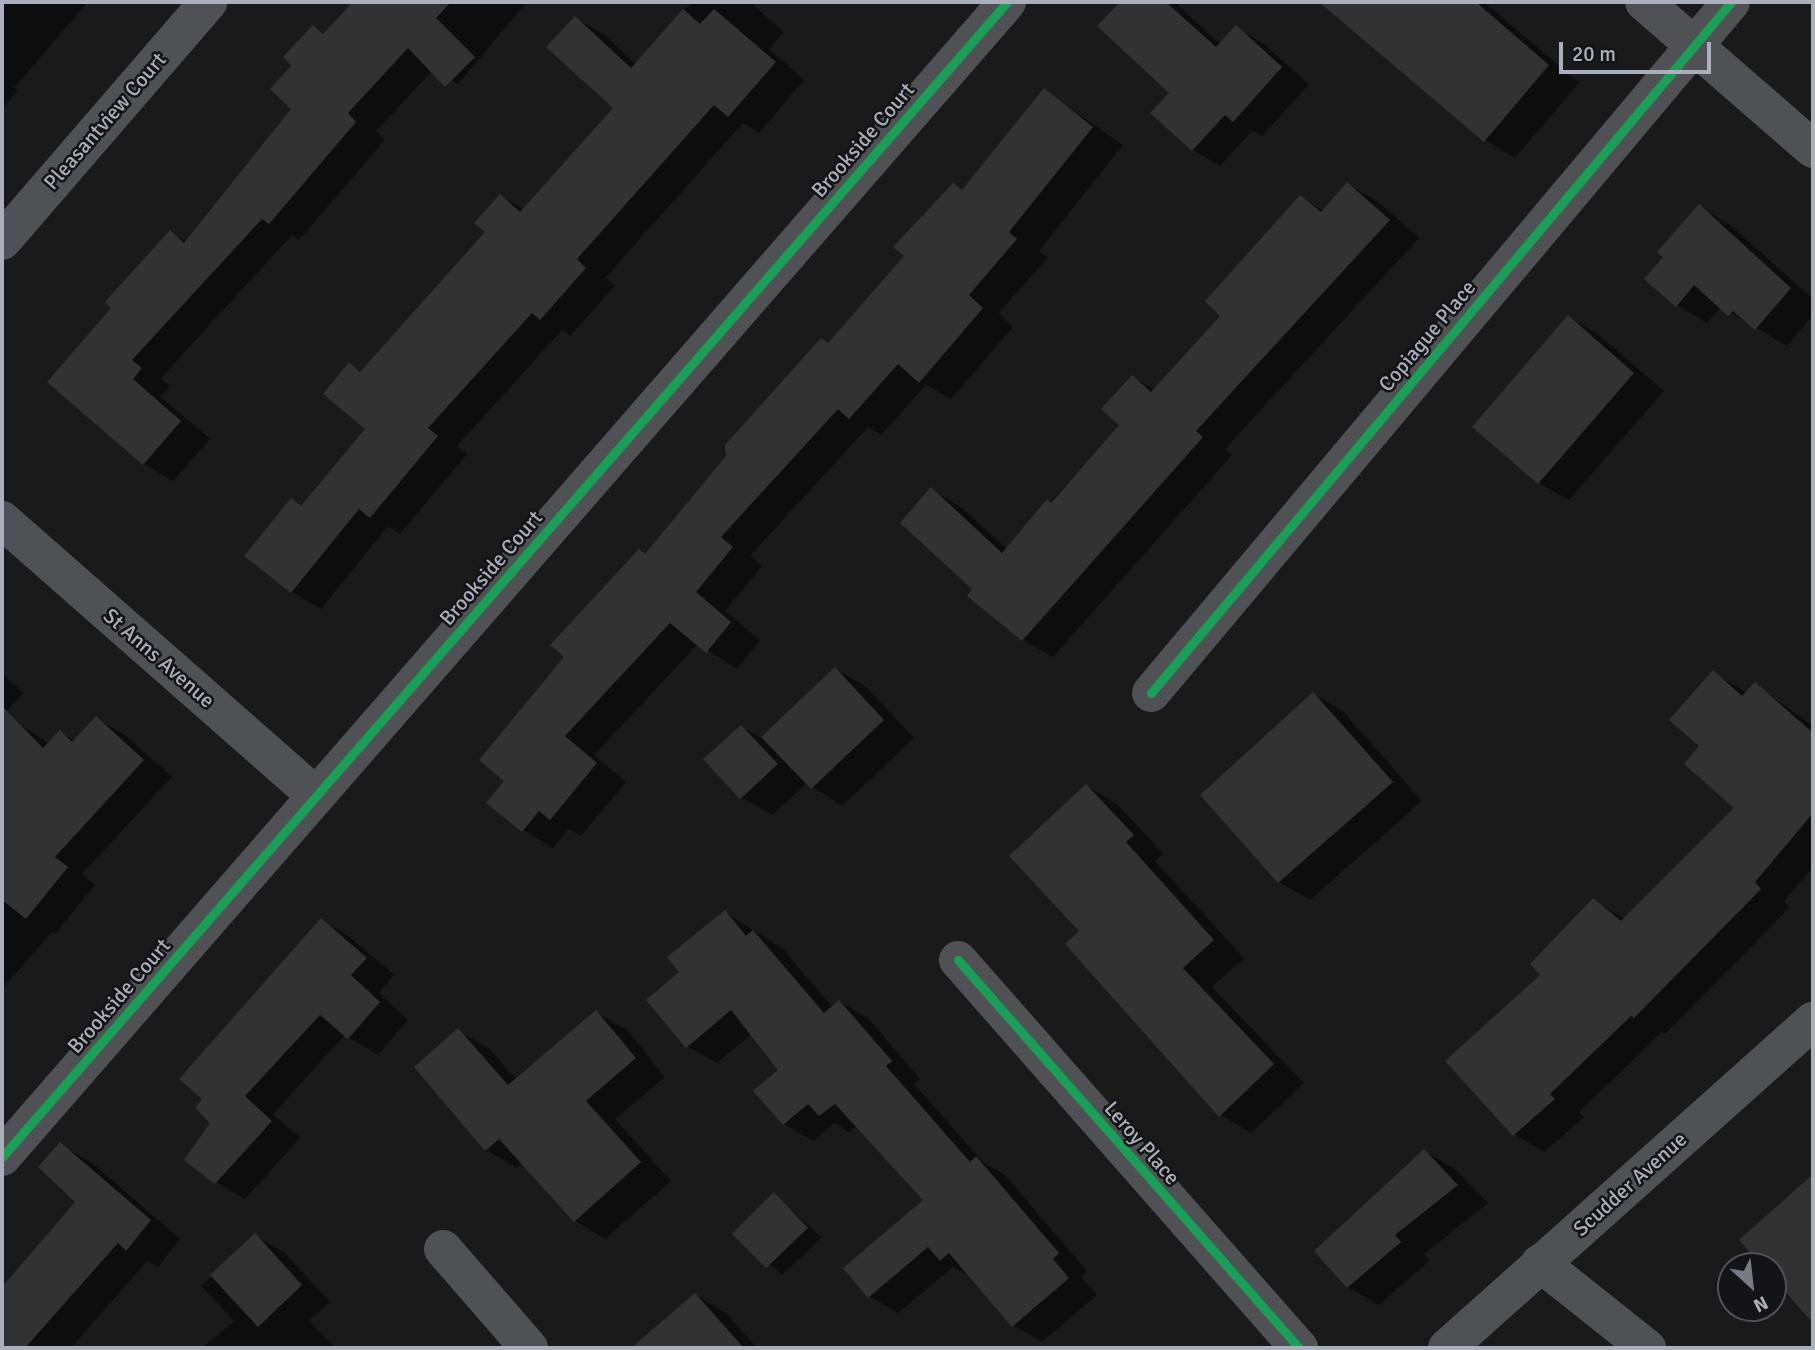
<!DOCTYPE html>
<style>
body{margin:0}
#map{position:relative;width:1815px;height:1350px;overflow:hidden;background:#1a1a1b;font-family:Signika,sans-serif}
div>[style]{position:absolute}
.shadow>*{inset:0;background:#0007}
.building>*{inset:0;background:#323233}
.street>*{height:38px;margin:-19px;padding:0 19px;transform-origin:19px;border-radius:19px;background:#505155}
.cycleway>*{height:9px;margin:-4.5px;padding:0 4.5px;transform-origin:4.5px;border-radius:4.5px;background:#1a9f57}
span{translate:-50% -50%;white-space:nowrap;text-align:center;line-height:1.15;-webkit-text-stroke:5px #141417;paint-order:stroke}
.street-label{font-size:21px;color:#abafbc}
.frame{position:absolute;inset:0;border:4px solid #abafbc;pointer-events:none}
.north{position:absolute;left:1717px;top:1252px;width:70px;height:70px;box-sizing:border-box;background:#141417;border:2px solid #505259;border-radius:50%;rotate:153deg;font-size:19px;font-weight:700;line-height:28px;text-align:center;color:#abafbc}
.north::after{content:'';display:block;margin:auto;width:24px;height:32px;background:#787b84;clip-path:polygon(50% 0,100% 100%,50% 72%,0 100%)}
.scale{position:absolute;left:1559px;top:42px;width:152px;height:32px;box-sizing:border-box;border:4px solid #abafbc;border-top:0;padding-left:9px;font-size:21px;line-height:24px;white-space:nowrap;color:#abafbc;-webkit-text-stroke:5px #141417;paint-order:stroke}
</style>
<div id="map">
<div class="shadow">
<i style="clip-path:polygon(2px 2px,88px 2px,14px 88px,18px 91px,2px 109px)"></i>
<i style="clip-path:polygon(364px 2px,527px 2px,458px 84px,433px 70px,376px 131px,385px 140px,299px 240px,292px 235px,161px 378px,170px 386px,161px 397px,210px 439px,173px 481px,144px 464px,113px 308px,170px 232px,187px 242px,294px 109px,294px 66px,313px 27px,325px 34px,342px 27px)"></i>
<i style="clip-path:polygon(692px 2px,750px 2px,784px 32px,769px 49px,804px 80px,759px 133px,743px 123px,606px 277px,615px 286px,570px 336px,562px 330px,457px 446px,467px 454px,400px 534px,388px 526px,321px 609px,292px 592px,303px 507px,368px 428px,349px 364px,362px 372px,487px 232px,500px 196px,525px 210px,616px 108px,575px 18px,605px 35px,636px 65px)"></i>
<i style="clip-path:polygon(1122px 2px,1175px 2px,1221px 45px,1237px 28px,1264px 44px,1309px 84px,1262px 136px,1252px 131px,1220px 166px,1193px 150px,1172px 93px,1099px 26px)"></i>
<i style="clip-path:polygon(1346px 2px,1484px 2px,1579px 83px,1515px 158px,1485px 140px,1336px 14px)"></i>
<i style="clip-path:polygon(1044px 90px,1123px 145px,1039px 251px,1047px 258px,999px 313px,1013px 327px,951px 399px,926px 385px,881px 435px,868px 427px,750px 556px,762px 566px,725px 611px,760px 640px,737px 669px,698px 644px,594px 755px,626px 782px,581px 836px,569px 829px,553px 848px,523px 830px,507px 781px,566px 657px,646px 555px,906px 256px,954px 185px,963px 191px)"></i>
<i style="clip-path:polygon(1347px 184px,1377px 201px,1419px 238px,1225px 449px,1232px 455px,1053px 657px,1023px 640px,975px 589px,932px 490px,961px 507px,1007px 549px,1121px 425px,1132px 377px,1155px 390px,1223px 315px,1301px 197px,1324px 211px)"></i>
<i style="clip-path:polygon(1699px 207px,1729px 224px,1813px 299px,1813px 315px,1787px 346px,1721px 307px,1707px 323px,1677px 305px,1666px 257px)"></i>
<i style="clip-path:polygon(1569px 317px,1599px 335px,1664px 391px,1569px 500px,1539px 483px)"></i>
<i style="clip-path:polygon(836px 669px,866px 687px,914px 738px,842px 806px,807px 783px,772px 815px,741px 797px,741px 727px,762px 738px)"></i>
<i style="clip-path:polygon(2px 673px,23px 693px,2px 716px)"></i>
<i style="clip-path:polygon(1713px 673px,1747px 693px,1755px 684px,1813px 726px,1813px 867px,1784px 901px,1790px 907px,1665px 1034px,1662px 1032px,1579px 1112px,1584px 1117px,1544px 1152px,1514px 1134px,1542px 975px,1593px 901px,1625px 919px,1737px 808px,1702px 746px)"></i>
<i style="clip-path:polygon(1313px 694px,1344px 712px,1422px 801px,1310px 900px,1279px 882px)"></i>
<i style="clip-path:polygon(96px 718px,125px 735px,172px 777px,82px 874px,95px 885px,55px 934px,52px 932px,2px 989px,2px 738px,16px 722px,50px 744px,60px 732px,75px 741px)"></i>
<i style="clip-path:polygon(1086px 786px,1117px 804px,1163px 853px,1155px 861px,1244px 958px,1212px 987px,1304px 1083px,1251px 1133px,1221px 1115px,1082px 931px)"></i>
<i style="clip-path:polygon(725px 912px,783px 949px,833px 1008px,840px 1002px,869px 1019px,920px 1079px,914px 1084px,984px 1163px,1005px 1175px,1087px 1271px,1081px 1277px,1097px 1295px,1042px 1342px,1013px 1325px,970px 1276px,953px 1267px,898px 1313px,869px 1296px,925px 1201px,857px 1126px,849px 1132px,834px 1123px,813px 1141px,784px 1124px,780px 1070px,752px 1034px,717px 1063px,687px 1046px,682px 972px)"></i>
<i style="clip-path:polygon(321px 920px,350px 937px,394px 975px,379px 993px,408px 1020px,378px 1055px,345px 1035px,273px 1114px,300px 1138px,245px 1199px,216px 1182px,213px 1122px)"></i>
<i style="clip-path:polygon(596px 1012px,627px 1030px,665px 1077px,615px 1119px,671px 1181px,605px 1239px,575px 1221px,522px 1162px,517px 1168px,486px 1150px,458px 1031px,489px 1048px,517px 1080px)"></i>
<i style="clip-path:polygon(61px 1145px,91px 1162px,180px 1239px,158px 1267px,147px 1261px,71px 1348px,2px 1348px,2px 1289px,78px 1202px)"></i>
<i style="clip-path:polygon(1425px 1151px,1455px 1169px,1488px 1203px,1424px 1254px,1430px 1260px,1379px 1305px,1348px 1287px)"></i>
<i style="clip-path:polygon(1813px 1176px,1813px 1313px,1799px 1305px,1773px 1275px,1773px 1266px,1765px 1266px,1742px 1240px)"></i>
<i style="clip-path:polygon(774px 1195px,822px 1237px,782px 1275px,735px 1234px)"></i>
<i style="clip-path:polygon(255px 1236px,284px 1252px,330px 1302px,309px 1321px,336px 1348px,202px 1348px,234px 1321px,201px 1286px)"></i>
<i style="clip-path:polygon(696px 1295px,726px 1313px,757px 1348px,670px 1348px,655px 1330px)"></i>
</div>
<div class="building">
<i style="clip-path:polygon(353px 2px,451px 2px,436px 18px,475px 57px,445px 87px,408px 48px,348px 113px,356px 122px,269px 224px,262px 219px,132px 360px,142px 368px,133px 379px,181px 421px,143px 465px,47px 382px,111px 308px,105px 302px,170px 230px,184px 243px,291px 109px,270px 89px,291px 66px,283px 57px,313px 25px,323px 34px)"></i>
<i style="clip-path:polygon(1120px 2px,1166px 2px,1216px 47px,1236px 25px,1282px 67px,1233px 122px,1225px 115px,1192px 151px,1150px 113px,1169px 93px,1097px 26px)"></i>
<i style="clip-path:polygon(1319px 2px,1476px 2px,1549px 65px,1484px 142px)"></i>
<i style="clip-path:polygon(683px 9px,700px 24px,714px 9px,776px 62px,728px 117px,714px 105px,577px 259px,586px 268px,540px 320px,532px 313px,428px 428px,438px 436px,370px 518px,359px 509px,291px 593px,244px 556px,291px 498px,301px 506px,365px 429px,323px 394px,349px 362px,360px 372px,485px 232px,474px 223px,500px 194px,520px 212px,613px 108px,546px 47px,575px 16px,631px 68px)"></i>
<i style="clip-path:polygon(1044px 88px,1093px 127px,1009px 232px,1017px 239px,969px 295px,983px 308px,919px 383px,898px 364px,849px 419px,838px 409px,721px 537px,733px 547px,696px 592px,731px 622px,706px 653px,670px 623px,565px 736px,597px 763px,550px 820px,539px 811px,522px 832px,486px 803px,504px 781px,479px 760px,564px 657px,550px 645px,639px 549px,645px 554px,726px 456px,725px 445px,821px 338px,828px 343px,904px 256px,893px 247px,953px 183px,962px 190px)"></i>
<i style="clip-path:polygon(1347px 182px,1390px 220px,1196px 431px,1203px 437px,1022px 641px,967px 596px,972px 589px,900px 523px,931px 487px,1002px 553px,1047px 499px,1051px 503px,1119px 425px,1101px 409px,1132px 375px,1151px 392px,1220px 316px,1205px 301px,1300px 195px,1321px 212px)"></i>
<i style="clip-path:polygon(1699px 204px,1791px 288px,1755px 330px,1733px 311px,1728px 316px,1694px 285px,1676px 307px,1644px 279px,1663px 257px,1657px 252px)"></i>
<i style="clip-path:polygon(1568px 315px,1634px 373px,1538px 484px,1472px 427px)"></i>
<i style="clip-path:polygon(835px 667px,884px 720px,811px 789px,761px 737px)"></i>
<i style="clip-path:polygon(1713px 670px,1742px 696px,1755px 682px,1813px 733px,1813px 813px,1755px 882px,1761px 889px,1634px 1018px,1631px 1016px,1550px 1094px,1555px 1099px,1513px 1136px,1445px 1061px,1540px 975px,1530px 964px,1593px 898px,1621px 921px,1734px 808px,1684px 764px,1699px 746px,1669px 720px)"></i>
<i style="clip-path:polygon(1313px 692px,1393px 782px,1278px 883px,1200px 795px)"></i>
<i style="clip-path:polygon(2px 706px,43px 748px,60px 730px,72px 742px,96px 716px,144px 760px,55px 857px,68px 867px,26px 919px,2px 900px)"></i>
<i style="clip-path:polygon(741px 725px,778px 764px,740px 799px,703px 759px)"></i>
<i style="clip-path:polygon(1086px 784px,1134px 835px,1126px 842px,1214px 940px,1183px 968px,1274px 1064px,1219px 1117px,1065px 944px,1079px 931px,1009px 856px)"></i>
<i style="clip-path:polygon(725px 910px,746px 936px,753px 930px,824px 1013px,839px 1000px,892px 1061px,886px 1066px,970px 1162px,976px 1156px,1059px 1253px,1053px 1259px,1069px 1278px,1012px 1327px,949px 1253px,940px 1261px,928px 1247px,868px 1298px,843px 1268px,923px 1200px,835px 1104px,819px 1116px,808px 1104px,783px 1125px,753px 1091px,778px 1070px,731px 1010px,686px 1048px,646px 1000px,679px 972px,667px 957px)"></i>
<i style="clip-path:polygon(321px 918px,367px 958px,351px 975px,380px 1002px,348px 1039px,320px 1015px,283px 1055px,245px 1096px,272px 1121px,215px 1184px,184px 1160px,210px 1123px,195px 1108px,202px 1099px,179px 1079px)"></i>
<i style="clip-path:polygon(596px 1010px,636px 1058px,586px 1101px,641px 1162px,574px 1222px,499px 1139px,485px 1151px,414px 1067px,458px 1028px,508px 1085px)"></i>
<i style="clip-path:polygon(60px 1142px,151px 1220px,126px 1251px,118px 1243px,25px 1348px,2px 1348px,2px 1287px,75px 1202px,38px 1167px)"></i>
<i style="clip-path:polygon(1424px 1149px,1458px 1185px,1395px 1235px,1401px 1242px,1347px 1288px,1314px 1251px)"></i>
<i style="clip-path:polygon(1813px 1174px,1813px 1323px,1773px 1278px,1773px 1266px,1762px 1266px,1739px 1240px)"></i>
<i style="clip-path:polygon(774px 1192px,808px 1228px,766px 1268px,732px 1234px)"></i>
<i style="clip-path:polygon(255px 1233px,302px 1285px,258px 1327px,210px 1275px)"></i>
<i style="clip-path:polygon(695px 1293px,744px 1348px,631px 1348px)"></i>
</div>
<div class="street">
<i style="left:1644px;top:2px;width:224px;rotate:41deg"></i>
<i style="left:2px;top:241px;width:316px;rotate:-49.2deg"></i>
<i style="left:2px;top:520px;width:418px;rotate:41.3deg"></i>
<i style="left:1151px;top:693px;width:902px;rotate:-49.99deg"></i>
<i style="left:958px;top:960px;width:517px;rotate:48.69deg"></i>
<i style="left:2px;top:1157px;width:1531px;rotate:-48.97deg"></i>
<i style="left:443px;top:1249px;width:131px;rotate:49deg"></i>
<i style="left:1540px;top:1263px;width:137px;rotate:38.5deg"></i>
<i style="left:1447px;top:1348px;width:491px;rotate:-41.8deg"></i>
</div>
<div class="cycleway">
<i style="left:1151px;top:693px;width:902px;rotate:-49.99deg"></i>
<i style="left:958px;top:960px;width:517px;rotate:48.69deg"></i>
<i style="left:2px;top:1157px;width:1531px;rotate:-48.97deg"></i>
</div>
<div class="street-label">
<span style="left:105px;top:121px;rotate:-49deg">Pleasantview Court</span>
<span style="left:863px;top:140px;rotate:-49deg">Brookside Court</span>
<span style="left:1427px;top:336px;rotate:-50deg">Copiague Place</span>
<span style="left:491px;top:568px;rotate:-49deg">Brookside Court</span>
<span style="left:159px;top:658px;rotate:41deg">St Anns Avenue</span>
<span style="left:119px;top:996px;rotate:-49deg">Brookside Court</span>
<span style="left:1142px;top:1143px;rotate:49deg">Leroy Place</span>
<span style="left:1630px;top:1184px;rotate:-42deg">Scudder Avenue</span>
</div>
<div class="frame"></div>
<div class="north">N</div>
<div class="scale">20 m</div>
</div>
